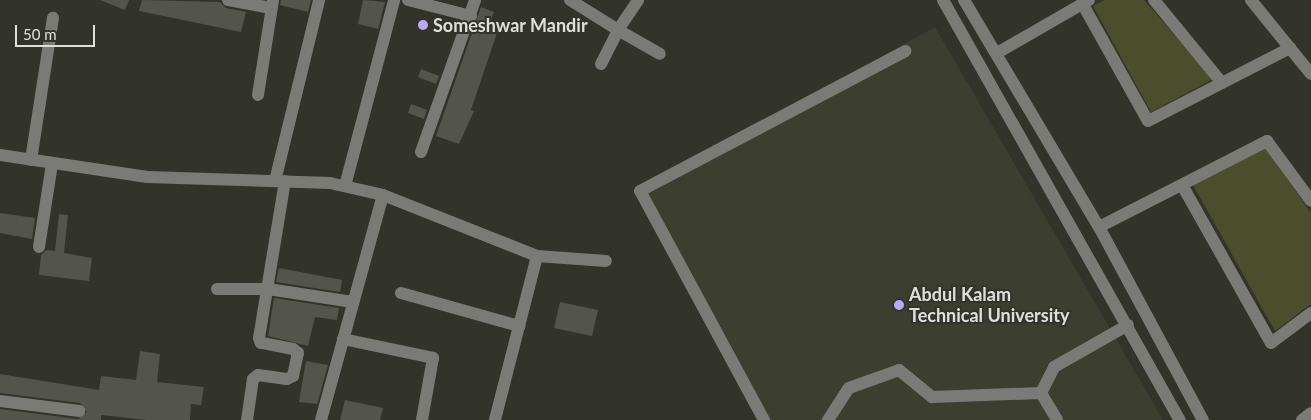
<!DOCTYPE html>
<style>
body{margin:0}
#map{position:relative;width:1311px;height:420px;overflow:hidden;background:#32342b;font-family:Lato,sans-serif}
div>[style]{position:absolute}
.built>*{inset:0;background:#3c3e2f}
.green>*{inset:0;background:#4b4e2d}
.building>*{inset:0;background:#53544b}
.minor>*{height:12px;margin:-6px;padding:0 6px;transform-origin:6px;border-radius:6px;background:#7a7b76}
.dots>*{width:14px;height:14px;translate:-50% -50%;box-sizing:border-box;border:2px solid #32342b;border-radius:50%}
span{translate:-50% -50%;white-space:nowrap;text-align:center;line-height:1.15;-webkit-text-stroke:4px #32342b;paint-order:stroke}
.poi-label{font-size:18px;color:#dfe0da;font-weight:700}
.left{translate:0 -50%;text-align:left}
.scale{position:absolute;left:15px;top:25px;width:80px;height:22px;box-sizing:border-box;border:2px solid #dfe0da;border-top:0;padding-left:6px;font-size:15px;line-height:18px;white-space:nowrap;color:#dfe0da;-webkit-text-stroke:4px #32342b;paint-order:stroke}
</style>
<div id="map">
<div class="built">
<i style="clip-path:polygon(935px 27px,1163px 420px,764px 420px,640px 191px)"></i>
</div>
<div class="green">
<i style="clip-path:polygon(1105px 0,1144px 0,1213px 79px,1151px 112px,1093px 6px)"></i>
<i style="clip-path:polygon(1265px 147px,1311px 213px,1311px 304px,1275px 331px,1193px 185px)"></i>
</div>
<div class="building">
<i style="clip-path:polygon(100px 0,129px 0,125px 10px)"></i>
<i style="clip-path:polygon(142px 0,220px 2px,226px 8px,246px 12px,241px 32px,139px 11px)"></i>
<i style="clip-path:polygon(281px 0,311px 0,308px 12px,280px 5px)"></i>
<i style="clip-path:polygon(363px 0,385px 2px,378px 29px,358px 24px)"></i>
<i style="clip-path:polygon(481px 7px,494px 12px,491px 20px,500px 24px,471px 110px,474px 111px,459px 144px,436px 136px)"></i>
<i style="clip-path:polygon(421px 69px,439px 76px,436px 84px,418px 77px)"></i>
<i style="clip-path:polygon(411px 104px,427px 110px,424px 119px,408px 113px)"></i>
<i style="clip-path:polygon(0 213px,35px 218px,32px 239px,0 233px)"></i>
<i style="clip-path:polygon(59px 214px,68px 215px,64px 253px,92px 258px,89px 281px,39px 275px,41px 255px,46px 250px,55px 251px)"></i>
<i style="clip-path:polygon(279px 268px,342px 280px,340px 292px,276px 282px)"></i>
<i style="clip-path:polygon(274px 298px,339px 308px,337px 320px,315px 317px,308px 346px,268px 336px)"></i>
<i style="clip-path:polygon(560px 302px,598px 310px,592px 336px,554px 328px)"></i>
<i style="clip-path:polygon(140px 351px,160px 354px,157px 382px,204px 387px,201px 405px,191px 404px,190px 420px,147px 420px,101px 415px,101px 420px,0 420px,0 409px,78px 419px,87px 412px,80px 403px,0 393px,0 374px,99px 390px,101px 376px,136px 380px)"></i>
<i style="clip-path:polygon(306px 361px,328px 365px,317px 404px,299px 402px)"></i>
<i style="clip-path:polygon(345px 400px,383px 408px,380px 420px,340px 420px)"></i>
</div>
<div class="minor">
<i style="left:228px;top:0;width:44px;rotate:10.5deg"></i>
<i style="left:408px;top:0;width:65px;rotate:14.3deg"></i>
<i style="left:570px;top:0;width:57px;rotate:32deg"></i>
<i style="left:618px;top:30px;width:36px;rotate:-56deg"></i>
<i style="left:943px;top:0;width:482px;rotate:60.6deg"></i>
<i style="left:964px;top:0;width:264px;rotate:59.3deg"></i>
<i style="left:1099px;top:227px;width:219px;rotate:61.7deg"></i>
<i style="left:1154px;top:0;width:107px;rotate:50.7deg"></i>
<i style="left:1251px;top:0;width:95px;rotate:51deg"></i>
<i style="left:1082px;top:3px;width:135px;rotate:60.8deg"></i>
<i style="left:1148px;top:121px;width:160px;rotate:-27.2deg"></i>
<i style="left:997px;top:53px;width:106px;rotate:-29.9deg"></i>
<i style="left:601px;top:64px;width:38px;rotate:-63deg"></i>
<i style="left:618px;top:30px;width:48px;rotate:29.7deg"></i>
<i style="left:258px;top:95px;width:96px;rotate:-81deg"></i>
<i style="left:421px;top:152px;width:161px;rotate:-70.4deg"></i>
<i style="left:0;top:155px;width:149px;rotate:8.5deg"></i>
<i style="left:147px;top:177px;width:183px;rotate:1.9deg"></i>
<i style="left:330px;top:183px;width:54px;rotate:12.8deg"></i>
<i style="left:383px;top:195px;width:166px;rotate:21.6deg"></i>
<i style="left:537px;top:256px;width:169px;rotate:104.4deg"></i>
<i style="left:31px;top:160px;width:144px;rotate:-81.2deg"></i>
<i style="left:275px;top:181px;width:186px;rotate:-76.3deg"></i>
<i style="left:1182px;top:185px;width:181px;rotate:60.6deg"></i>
<i style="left:1271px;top:343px;width:50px;rotate:-36.9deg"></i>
<i style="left:345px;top:186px;width:192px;rotate:-75.2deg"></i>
<i style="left:1099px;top:227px;width:189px;rotate:-27.1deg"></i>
<i style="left:1267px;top:141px;width:74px;rotate:53.7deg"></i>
<i style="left:39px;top:247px;width:84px;rotate:-81.1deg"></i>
<i style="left:537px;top:256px;width:69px;rotate:4.1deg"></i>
<i style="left:217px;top:289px;width:51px"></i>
<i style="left:268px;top:289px;width:86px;rotate:8.7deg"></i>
<i style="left:401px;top:293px;width:123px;rotate:15.6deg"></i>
<i style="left:343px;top:339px;width:92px;rotate:11.9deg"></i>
<i style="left:433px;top:358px;width:63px;rotate:100.1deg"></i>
<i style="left:1041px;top:393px;width:31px;rotate:59deg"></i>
<i style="left:0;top:401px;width:80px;rotate:7.2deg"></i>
<i style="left:247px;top:420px;width:41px;rotate:-81.7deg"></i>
<i style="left:253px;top:379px;width:6px;rotate:-39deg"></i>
<i style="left:258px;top:375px;width:29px;rotate:8deg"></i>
<i style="left:287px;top:379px;width:7px;rotate:-27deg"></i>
<i style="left:293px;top:376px;width:24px;rotate:-78deg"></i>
<i style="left:298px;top:353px;width:6px;rotate:-141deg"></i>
<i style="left:293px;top:349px;width:33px;rotate:-169deg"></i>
<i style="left:261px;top:343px;width:5px;rotate:-112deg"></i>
<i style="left:259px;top:338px;width:159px;rotate:-80.6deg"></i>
<i style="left:321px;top:420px;width:233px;rotate:-74.6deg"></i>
<i style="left:764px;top:420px;width:260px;rotate:-118.4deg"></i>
<i style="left:640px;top:191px;width:300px;rotate:-27.8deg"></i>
<i style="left:828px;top:420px;width:38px;rotate:-57deg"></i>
<i style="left:849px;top:388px;width:53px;rotate:-19.8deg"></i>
<i style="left:899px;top:370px;width:43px;rotate:39.3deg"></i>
<i style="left:932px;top:397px;width:109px;rotate:-2.1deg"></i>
<i style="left:1041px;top:393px;width:29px;rotate:-63deg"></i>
<i style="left:1054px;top:367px;width:85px;rotate:-29.6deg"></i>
<i style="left:1302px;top:420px;width:11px;rotate:-38deg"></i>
</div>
<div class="dots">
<i style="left:423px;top:25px;background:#baaaf6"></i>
<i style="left:899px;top:305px;background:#baaaf6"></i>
</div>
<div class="poi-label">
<span class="left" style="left:433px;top:25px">Someshwar Mandir</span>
<span class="left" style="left:909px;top:305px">Abdul Kalam<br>Technical University</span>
</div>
<div class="scale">50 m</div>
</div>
